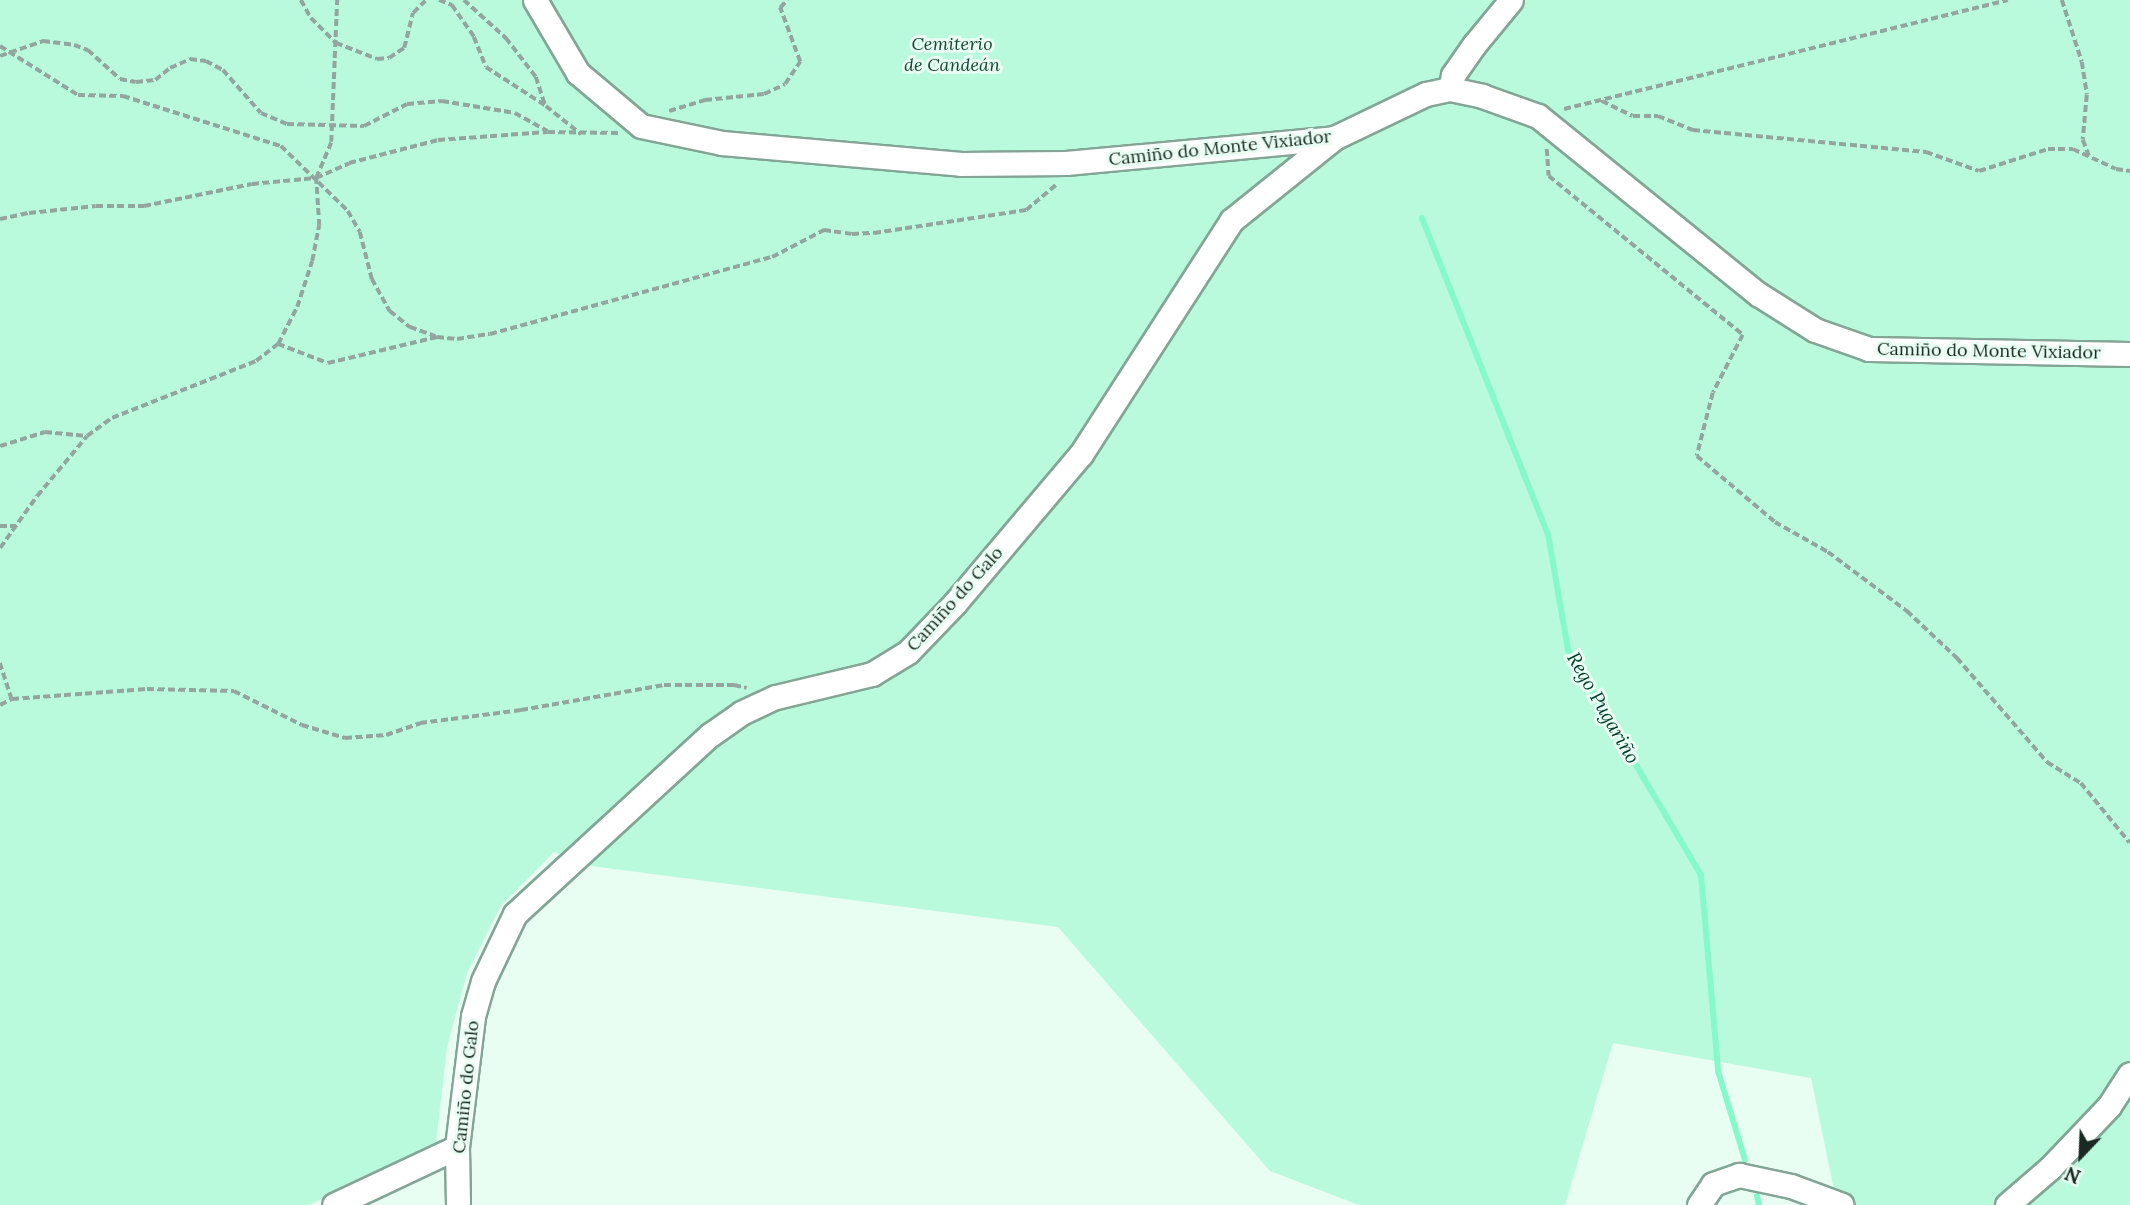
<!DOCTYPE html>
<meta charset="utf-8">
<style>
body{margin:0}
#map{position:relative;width:2130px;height:1205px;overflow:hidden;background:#e8fef3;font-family:Lora,serif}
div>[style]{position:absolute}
.green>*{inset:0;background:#b9fadd}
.stream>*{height:6px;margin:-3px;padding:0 3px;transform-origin:3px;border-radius:3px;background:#86f9cb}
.path>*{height:3.5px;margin-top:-1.75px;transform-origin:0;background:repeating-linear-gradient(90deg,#93a69d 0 7px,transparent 0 10.5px)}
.roads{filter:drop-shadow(2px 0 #83a596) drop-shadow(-2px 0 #83a596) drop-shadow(0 2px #83a596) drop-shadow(0 -2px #83a596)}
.minor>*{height:23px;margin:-11.5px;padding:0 11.5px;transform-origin:11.5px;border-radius:11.5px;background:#fff}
span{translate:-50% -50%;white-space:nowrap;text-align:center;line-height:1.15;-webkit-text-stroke:6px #e8fef3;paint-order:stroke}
.park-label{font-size:18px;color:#154735;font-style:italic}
.street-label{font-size:18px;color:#1b2923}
.water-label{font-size:19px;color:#013827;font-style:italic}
.north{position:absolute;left:2046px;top:1121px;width:70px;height:70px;-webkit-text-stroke:5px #e8fef3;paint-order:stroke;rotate:203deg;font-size:19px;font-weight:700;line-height:28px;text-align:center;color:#1b2923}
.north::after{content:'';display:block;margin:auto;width:24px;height:32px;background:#1b2923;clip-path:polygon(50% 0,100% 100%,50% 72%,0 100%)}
</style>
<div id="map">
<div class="green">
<i style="clip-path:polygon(0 0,2130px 0,2130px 1205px,1837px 1205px,1811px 1078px,1613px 1043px,1565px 1205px,1359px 1205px,1270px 1171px,1058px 927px,591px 866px,554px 852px,501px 906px,467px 973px,447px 1047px,436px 1143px,309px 1205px,0 1205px)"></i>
</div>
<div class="stream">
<i style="left:1422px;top:218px;width:340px;rotate:68.3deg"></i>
<i style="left:1548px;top:534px;width:118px;rotate:80.2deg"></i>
<i style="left:1568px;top:650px;width:261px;rotate:59.4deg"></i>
<i style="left:1701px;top:875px;width:197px;rotate:85deg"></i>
<i style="left:1718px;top:1071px;width:93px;rotate:73.1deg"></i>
<i style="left:1757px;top:1196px;width:9px;rotate:77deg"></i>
</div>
<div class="path">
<i style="left:301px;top:0;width:21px;rotate:61deg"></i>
<i style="left:311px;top:18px;width:35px;rotate:45deg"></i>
<i style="left:336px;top:43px;width:44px;rotate:21.3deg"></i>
<i style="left:377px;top:59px;width:12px;rotate:-5deg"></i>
<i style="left:389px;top:58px;width:18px;rotate:-34deg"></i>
<i style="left:404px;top:48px;width:36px;rotate:-76deg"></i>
<i style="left:413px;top:13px;width:18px;rotate:-45deg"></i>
<i style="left:439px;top:0;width:14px;rotate:21deg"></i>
<i style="left:452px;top:5px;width:39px;rotate:55deg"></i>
<i style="left:474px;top:37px;width:32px;rotate:68deg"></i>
<i style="left:486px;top:67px;width:72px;rotate:33deg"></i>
<i style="left:546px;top:106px;width:45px;rotate:38.7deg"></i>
<i style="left:464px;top:0;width:57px;rotate:42.1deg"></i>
<i style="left:506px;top:38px;width:49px;rotate:52.4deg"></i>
<i style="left:536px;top:77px;width:28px;rotate:72deg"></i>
<i style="left:2062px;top:0;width:65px;rotate:72.1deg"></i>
<i style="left:2082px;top:62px;width:33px;rotate:81deg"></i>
<i style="left:2087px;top:95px;width:45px;rotate:95.1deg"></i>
<i style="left:2083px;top:140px;width:17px;rotate:69deg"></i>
<i style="left:0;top:46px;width:92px;rotate:32.1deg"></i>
<i style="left:78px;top:95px;width:45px;rotate:1.3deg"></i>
<i style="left:123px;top:96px;width:166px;rotate:17.6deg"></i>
<i style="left:281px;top:146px;width:93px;rotate:44.1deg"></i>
<i style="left:348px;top:211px;width:24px;rotate:60deg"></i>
<i style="left:360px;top:232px;width:49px;rotate:75.7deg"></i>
<i style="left:372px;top:279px;width:37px;rotate:61deg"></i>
<i style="left:390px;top:311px;width:26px;rotate:39deg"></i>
<i style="left:410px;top:327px;width:27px;rotate:20deg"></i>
<i style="left:0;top:56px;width:46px;rotate:-19.2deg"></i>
<i style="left:43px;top:41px;width:31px;rotate:7deg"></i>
<i style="left:74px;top:45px;width:15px;rotate:20deg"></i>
<i style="left:88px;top:50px;width:43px;rotate:42.2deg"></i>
<i style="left:120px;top:79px;width:16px;rotate:11deg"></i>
<i style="left:136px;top:82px;width:19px;rotate:-6deg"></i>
<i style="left:155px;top:80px;width:19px;rotate:-39deg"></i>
<i style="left:170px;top:68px;width:22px;rotate:-24deg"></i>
<i style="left:190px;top:59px;width:16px;rotate:7deg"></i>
<i style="left:206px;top:61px;width:19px;rotate:28deg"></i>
<i style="left:223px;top:70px;width:57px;rotate:48.5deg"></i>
<i style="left:261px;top:113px;width:28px;rotate:23deg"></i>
<i style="left:287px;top:124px;width:77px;rotate:1.5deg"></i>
<i style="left:364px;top:126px;width:48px;rotate:-27.1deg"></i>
<i style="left:407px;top:104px;width:35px;rotate:-5deg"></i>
<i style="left:442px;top:101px;width:74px;rotate:9.3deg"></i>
<i style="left:515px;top:113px;width:37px;rotate:29deg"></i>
<i style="left:1602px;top:101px;width:34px;rotate:26deg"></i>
<i style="left:1633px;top:116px;width:25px"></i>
<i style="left:1658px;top:116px;width:38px;rotate:22deg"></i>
<i style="left:1693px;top:130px;width:234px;rotate:5.4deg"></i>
<i style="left:1926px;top:152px;width:56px;rotate:19.7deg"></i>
<i style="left:1979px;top:171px;width:72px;rotate:-17.7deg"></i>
<i style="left:2048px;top:149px;width:25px"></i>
<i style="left:2073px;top:149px;width:47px;rotate:24.9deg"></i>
<i style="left:2116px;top:169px;width:14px;rotate:8deg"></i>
<i style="left:1564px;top:109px;width:457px;rotate:-13.8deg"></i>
<i style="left:669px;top:111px;width:38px;rotate:-17deg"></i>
<i style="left:705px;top:100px;width:59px;rotate:-5.8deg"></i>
<i style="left:764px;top:94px;width:23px;rotate:-25deg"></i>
<i style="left:785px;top:84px;width:27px;rotate:-56deg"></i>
<i style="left:800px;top:62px;width:58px;rotate:-110.3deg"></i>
<i style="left:780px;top:8px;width:11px;rotate:-49deg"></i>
<i style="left:1547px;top:149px;width:27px;rotate:86deg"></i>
<i style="left:1549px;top:176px;width:251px;rotate:39.3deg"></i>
<i style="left:1743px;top:335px;width:65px;rotate:117.3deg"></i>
<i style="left:1713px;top:393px;width:65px;rotate:104.3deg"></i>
<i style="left:1697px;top:456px;width:102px;rotate:40.2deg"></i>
<i style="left:1775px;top:522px;width:61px;rotate:29.5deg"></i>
<i style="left:1828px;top:552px;width:99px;rotate:36.8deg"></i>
<i style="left:1907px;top:611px;width:69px;rotate:43.2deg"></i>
<i style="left:1957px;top:658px;width:138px;rotate:49.1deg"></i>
<i style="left:2047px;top:762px;width:40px;rotate:32deg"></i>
<i style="left:2081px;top:783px;width:77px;rotate:50.8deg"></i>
<i style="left:0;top:219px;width:30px;rotate:-12deg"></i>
<i style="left:29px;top:213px;width:67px;rotate:-6deg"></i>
<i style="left:96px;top:206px;width:48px"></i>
<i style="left:144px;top:206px;width:110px;rotate:-11.5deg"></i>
<i style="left:252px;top:184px;width:64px;rotate:-5.4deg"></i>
<i style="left:316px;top:178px;width:36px;rotate:-24deg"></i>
<i style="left:349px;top:163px;width:92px;rotate:-14.5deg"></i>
<i style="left:438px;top:140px;width:110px;rotate:-4.2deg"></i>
<i style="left:548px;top:132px;width:70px;rotate:0.8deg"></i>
<i style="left:278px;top:344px;width:53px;rotate:20.8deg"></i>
<i style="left:328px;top:363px;width:112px;rotate:-13.4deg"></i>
<i style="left:437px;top:337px;width:20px;rotate:6deg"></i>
<i style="left:457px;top:339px;width:33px;rotate:-9deg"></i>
<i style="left:490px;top:334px;width:292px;rotate:-15.3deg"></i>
<i style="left:772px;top:257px;width:59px;rotate:-27.4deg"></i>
<i style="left:824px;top:230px;width:28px;rotate:8deg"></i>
<i style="left:852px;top:234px;width:22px;rotate:-3deg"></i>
<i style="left:874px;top:233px;width:154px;rotate:-8.6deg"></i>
<i style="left:1026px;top:210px;width:40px;rotate:-40deg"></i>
<i style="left:0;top:446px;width:47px;rotate:-17.3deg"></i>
<i style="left:45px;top:432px;width:42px;rotate:5.4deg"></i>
<i style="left:0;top:526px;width:15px"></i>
<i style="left:0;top:548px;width:64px;rotate:-54.6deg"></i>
<i style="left:37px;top:496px;width:78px;rotate:-50.2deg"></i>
<i style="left:87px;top:436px;width:31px;rotate:-36deg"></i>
<i style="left:112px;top:418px;width:155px;rotate:-21.6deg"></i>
<i style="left:256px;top:361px;width:28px;rotate:-38deg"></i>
<i style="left:278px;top:344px;width:42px;rotate:-62.8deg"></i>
<i style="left:297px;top:307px;width:48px;rotate:-71.9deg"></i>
<i style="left:312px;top:261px;width:36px;rotate:-79deg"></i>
<i style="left:319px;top:226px;width:48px;rotate:-93.6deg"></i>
<i style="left:316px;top:178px;width:39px;rotate:-67deg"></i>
<i style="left:331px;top:142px;width:142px;rotate:-87.6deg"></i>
<i style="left:0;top:663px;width:38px;rotate:72deg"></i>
<i style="left:0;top:705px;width:13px;rotate:-27deg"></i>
<i style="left:12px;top:699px;width:135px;rotate:-4.2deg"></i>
<i style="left:147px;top:689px;width:87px;rotate:1.3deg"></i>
<i style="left:234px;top:691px;width:76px;rotate:26.6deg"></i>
<i style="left:302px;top:725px;width:45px;rotate:16.8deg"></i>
<i style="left:345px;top:738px;width:41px;rotate:-4.2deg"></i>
<i style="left:386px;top:735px;width:36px;rotate:-19deg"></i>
<i style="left:420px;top:723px;width:102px;rotate:-7.3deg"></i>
<i style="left:521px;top:710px;width:145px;rotate:-9.9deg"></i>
<i style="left:664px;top:685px;width:70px"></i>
<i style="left:734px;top:685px;width:13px;rotate:13deg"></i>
</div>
<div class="roads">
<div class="minor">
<i style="left:535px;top:0;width:85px;rotate:59.5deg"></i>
<i style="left:578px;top:73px;width:82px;rotate:40.1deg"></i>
<i style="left:641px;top:126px;width:83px;rotate:11.9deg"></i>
<i style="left:722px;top:143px;width:240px;rotate:5deg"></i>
<i style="left:961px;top:164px;width:105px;rotate:-0.5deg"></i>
<i style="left:1066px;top:163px;width:269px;rotate:-5.3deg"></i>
<i style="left:1334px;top:138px;width:102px;rotate:-25.6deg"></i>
<i style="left:1426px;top:94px;width:25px;rotate:-12deg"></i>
<i style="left:1450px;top:89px;width:33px;rotate:12deg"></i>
<i style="left:1482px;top:96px;width:59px;rotate:19.7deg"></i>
<i style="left:1538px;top:116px;width:283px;rotate:39deg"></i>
<i style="left:1758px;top:294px;width:67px;rotate:32.3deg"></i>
<i style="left:1815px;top:330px;width:57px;rotate:19.4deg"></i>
<i style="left:1869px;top:349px;width:261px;rotate:1.1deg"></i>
<i style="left:1450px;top:89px;width:14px;rotate:-78deg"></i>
<i style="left:1453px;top:75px;width:37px;rotate:-55deg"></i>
<i style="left:1474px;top:45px;width:58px;rotate:-50.6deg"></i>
<i style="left:334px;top:1205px;width:136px;rotate:-25.2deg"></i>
<i style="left:458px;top:1205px;width:58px;rotate:-91deg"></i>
<i style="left:457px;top:1147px;width:132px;rotate:-83deg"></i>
<i style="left:473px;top:1016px;width:36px;rotate:-74deg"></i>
<i style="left:483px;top:981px;width:74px;rotate:-64.5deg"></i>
<i style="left:515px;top:914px;width:265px;rotate:-42.6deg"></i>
<i style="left:710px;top:735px;width:38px;rotate:-35deg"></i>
<i style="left:741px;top:713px;width:38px;rotate:-25deg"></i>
<i style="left:776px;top:697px;width:99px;rotate:-13.5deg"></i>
<i style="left:872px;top:674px;width:42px;rotate:-31.4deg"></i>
<i style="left:908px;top:652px;width:68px;rotate:-46.2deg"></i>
<i style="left:955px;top:603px;width:195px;rotate:-49.8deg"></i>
<i style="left:1081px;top:454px;width:278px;rotate:-57.2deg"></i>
<i style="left:1232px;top:220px;width:131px;rotate:-38.8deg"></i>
<i style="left:1699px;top:1205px;width:25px;rotate:-56deg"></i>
<i style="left:1713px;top:1184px;width:28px;rotate:-19deg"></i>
<i style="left:1739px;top:1175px;width:53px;rotate:11.9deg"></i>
<i style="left:1791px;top:1186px;width:54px;rotate:20.4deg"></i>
<i style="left:2007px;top:1205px;width:57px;rotate:-40.7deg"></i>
<i style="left:2050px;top:1168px;width:86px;rotate:-46.4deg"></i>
<i style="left:2109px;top:1106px;width:38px;rotate:-57deg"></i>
</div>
</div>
<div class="park-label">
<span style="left:952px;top:55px">Cemiterio<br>de Candeán</span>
</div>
<div class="street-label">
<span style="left:1220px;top:148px;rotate:-6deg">Camiño do Monte Vixiador</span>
<span style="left:1989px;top:351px;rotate:1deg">Camiño do Monte Vixiador</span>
<span style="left:955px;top:599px;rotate:-48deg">Camiño do Galo</span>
<span style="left:466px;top:1087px;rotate:-84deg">Camiño do Galo</span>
</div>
<div class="water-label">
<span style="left:1603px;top:708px;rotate:60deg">Rego Pugariño</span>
</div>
<div class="north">N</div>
</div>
